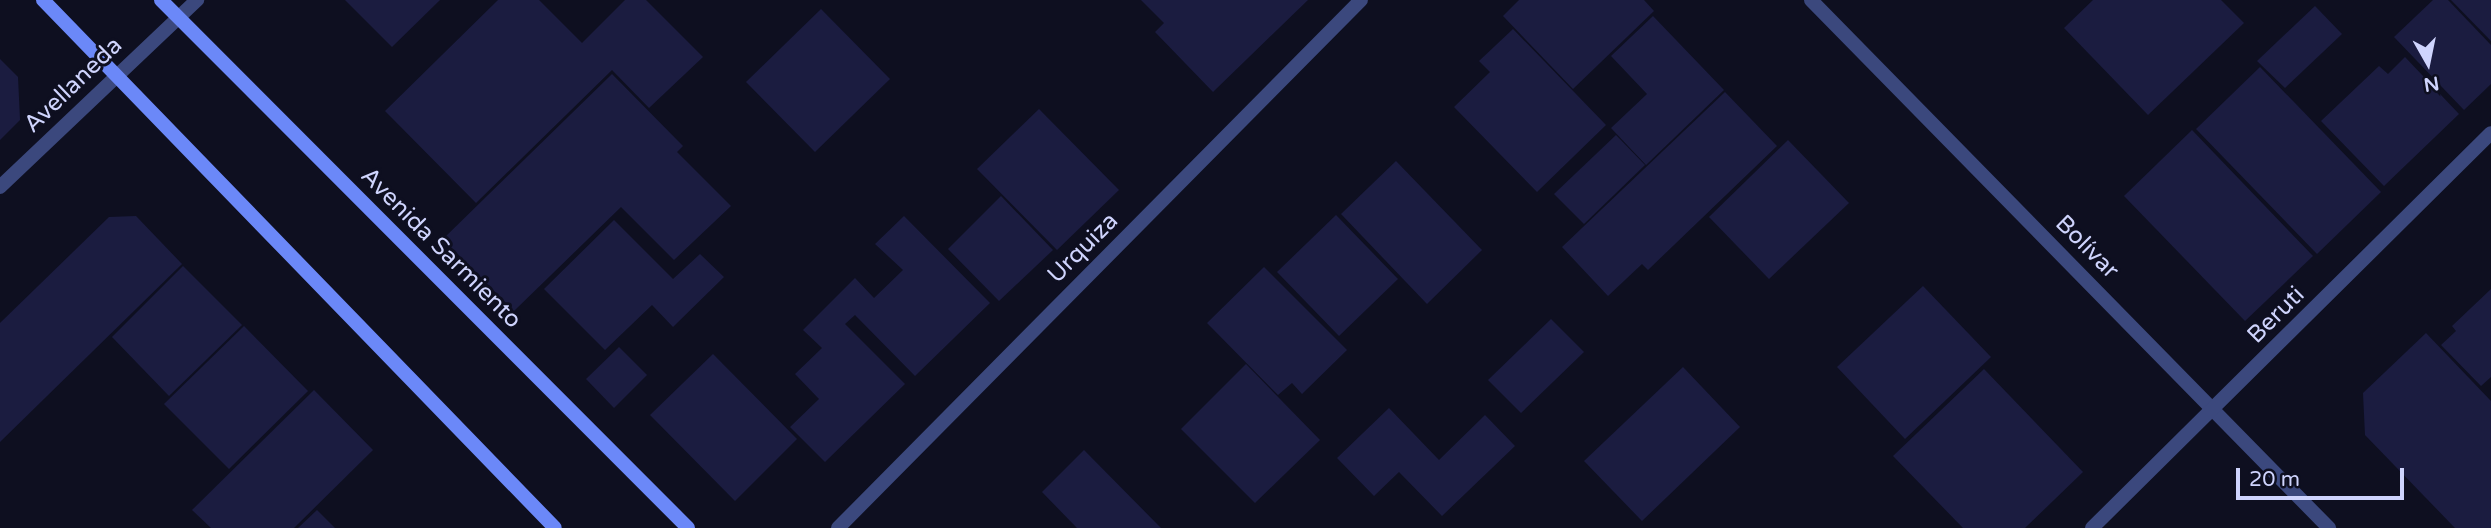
<!DOCTYPE html>
<meta charset="utf-8">
<style>
body{margin:0}
#map{position:relative;width:2491px;height:528px;overflow:hidden;background:#0e0f20;font-family:"Varela Round",sans-serif}
div>[style]{position:absolute}
.building>*{inset:0;background:#1b1c40}
.minor>*{height:14px;margin:-7px;padding:0 7px;transform-origin:7px;border-radius:7px;background:#3b487d}
.secondary>*{height:14px;margin:-7px;padding:0 7px;transform-origin:7px;border-radius:7px;background:#6b88f8}
span{translate:-50% -50%;white-space:nowrap;text-align:center;line-height:1.15;-webkit-text-stroke:6px #0e0f20;paint-order:stroke}
.street-label{font-size:24px;color:#cfd4fd}
.north{position:absolute;left:2393px;top:28px;width:70px;height:70px;-webkit-text-stroke:5px #0e0f20;paint-order:stroke;rotate:171deg;font-size:19px;font-weight:700;line-height:28px;text-align:center;color:#cfd4fd}
.north::after{content:'';display:block;margin:auto;width:24px;height:32px;background:#cfd4fd;clip-path:polygon(50% 0,100% 100%,50% 72%,0 100%)}
.scale{position:absolute;left:2236px;top:468px;width:168px;height:32px;box-sizing:border-box;border:4px solid #cfd4fd;border-top:0;padding-left:9px;font-size:21px;line-height:24px;white-space:nowrap;color:#cfd4fd;-webkit-text-stroke:5px #0e0f20;paint-order:stroke}
</style>
<div id="map">
<div class="building">
<i style="clip-path:polygon(345px 0,440px 0,392px 47px)"></i>
<i style="clip-path:polygon(498px 0,539px 0,582px 43px,625px 0,646px 0,703px 57px,649px 108px,612px 70px,476px 203px,385px 111px)"></i>
<i style="clip-path:polygon(1141px 0,1308px 0,1213px 92px,1155px 32px,1164px 23px)"></i>
<i style="clip-path:polygon(1519px 0,1644px 0,1654px 11px,1573px 89px,1503px 16px)"></i>
<i style="clip-path:polygon(2093px 0,2221px 0,2244px 23px,2148px 115px,2064px 28px)"></i>
<i style="clip-path:polygon(2433px 0,2448px 0,2491px 45px,2491px 84px,2464px 110px,2394px 37px)"></i>
<i style="clip-path:polygon(2451px 0,2491px 0,2491px 41px)"></i>
<i style="clip-path:polygon(2315px 6px,2342px 34px,2285px 88px,2257px 61px)"></i>
<i style="clip-path:polygon(821px 9px,890px 79px,815px 152px,746px 82px)"></i>
<i style="clip-path:polygon(1653px 16px,1724px 90px,1646px 165px,1611px 128px,1647px 94px,1611px 56px)"></i>
<i style="clip-path:polygon(1513px 29px,1606px 125px,1537px 192px,1454px 107px,1490px 72px,1479px 61px)"></i>
<i style="clip-path:polygon(2405px 57px,2459px 114px,2384px 186px,2321px 121px,2379px 66px,2388px 74px)"></i>
<i style="clip-path:polygon(0 59px,18px 77px,20px 120px,0 140px)"></i>
<i style="clip-path:polygon(2260px 67px,2381px 192px,2317px 254px,2196px 129px)"></i>
<i style="clip-path:polygon(612px 74px,683px 146px,677px 152px,731px 206px,674px 260px,621px 207px,514px 311px,443px 239px)"></i>
<i style="clip-path:polygon(1725px 92px,1777px 146px,1648px 270px,1642px 264px,1608px 296px,1562px 247px)"></i>
<i style="clip-path:polygon(1039px 109px,1119px 190px,1057px 250px,977px 169px)"></i>
<i style="clip-path:polygon(2192px 130px,2313px 256px,2245px 321px,2124px 196px)"></i>
<i style="clip-path:polygon(1616px 135px,1645px 165px,1584px 224px,1554px 194px)"></i>
<i style="clip-path:polygon(1788px 140px,1849px 203px,1769px 279px,1709px 217px)"></i>
<i style="clip-path:polygon(1396px 161px,1482px 250px,1427px 304px,1341px 214px)"></i>
<i style="clip-path:polygon(1001px 196px,1053px 250px,999px 301px,948px 249px)"></i>
<i style="clip-path:polygon(1336px 215px,1398px 279px,1339px 336px,1277px 272px)"></i>
<i style="clip-path:polygon(136px 216px,182px 264px,0 442px,0 323px,109px 217px)"></i>
<i style="clip-path:polygon(904px 216px,990px 303px,915px 376px,855px 315px,845px 324px,905px 384px,825px 462px,790px 427px,819px 399px,795px 374px,822px 348px,803px 330px,855px 278px,874px 298px,903px 270px,875px 244px)"></i>
<i style="clip-path:polygon(614px 220px,673px 279px,700px 254px,724px 277px,673px 327px,652px 305px,605px 350px,544px 289px)"></i>
<i style="clip-path:polygon(183px 266px,242px 325px,169px 396px,112px 337px)"></i>
<i style="clip-path:polygon(1264px 267px,1347px 350px,1302px 394px,1292px 383px,1278px 395px,1207px 323px)"></i>
<i style="clip-path:polygon(1923px 286px,1991px 357px,1905px 439px,1837px 367px)"></i>
<i style="clip-path:polygon(2491px 289px,2491px 377px,2481px 386px,2441px 345px,2456px 331px,2452px 326px)"></i>
<i style="clip-path:polygon(1551px 319px,1584px 352px,1521px 413px,1488px 380px)"></i>
<i style="clip-path:polygon(244px 326px,308px 391px,229px 469px,164px 404px)"></i>
<i style="clip-path:polygon(2426px 333px,2491px 401px,2491px 528px,2455px 528px,2365px 435px,2363px 393px)"></i>
<i style="clip-path:polygon(619px 347px,647px 375px,614px 408px,586px 379px)"></i>
<i style="clip-path:polygon(713px 354px,797px 439px,735px 501px,650px 415px)"></i>
<i style="clip-path:polygon(1246px 364px,1320px 440px,1255px 503px,1181px 429px)"></i>
<i style="clip-path:polygon(1683px 367px,1740px 427px,1642px 521px,1584px 461px)"></i>
<i style="clip-path:polygon(1984px 369px,2083px 472px,2025px 528px,1963px 528px,1893px 456px)"></i>
<i style="clip-path:polygon(314px 390px,373px 450px,294px 528px,211px 528px,192px 510px)"></i>
<i style="clip-path:polygon(1389px 408px,1439px 460px,1485px 415px,1515px 446px,1442px 516px,1399px 472px,1374px 496px,1337px 458px)"></i>
<i style="clip-path:polygon(1084px 450px,1161px 528px,1077px 528px,1042px 492px)"></i>
<i style="clip-path:polygon(317px 510px,335px 528px,298px 528px)"></i>
</div>
<div class="minor">
<i style="left:1811px;top:0;width:740px;rotate:45.55deg"></i>
<i style="left:0;top:187px;width:272px;rotate:-43.5deg"></i>
<i style="left:838px;top:528px;width:743px;rotate:-45.27deg"></i>
<i style="left:2092px;top:528px;width:561px;rotate:-44.71deg"></i>
</div>
<div class="secondary">
<i style="left:43px;top:0;width:735px;rotate:45.88deg"></i>
<i style="left:161px;top:0;width:746px;rotate:45.05deg"></i>
</div>
<div class="street-label">
<span style="left:73px;top:85px;rotate:-44deg">Avellaneda</span>
<span style="left:2087px;top:247px;rotate:45deg">Bolívar</span>
<span style="left:441px;top:248px;rotate:45deg">Avenida Sarmiento</span>
<span style="left:1083px;top:248px;rotate:-45deg">Urquiza</span>
<span style="left:2276px;top:315px;rotate:-45deg">Beruti</span>
</div>
<div class="north">N</div>
<div class="scale">20 m</div>
</div>
